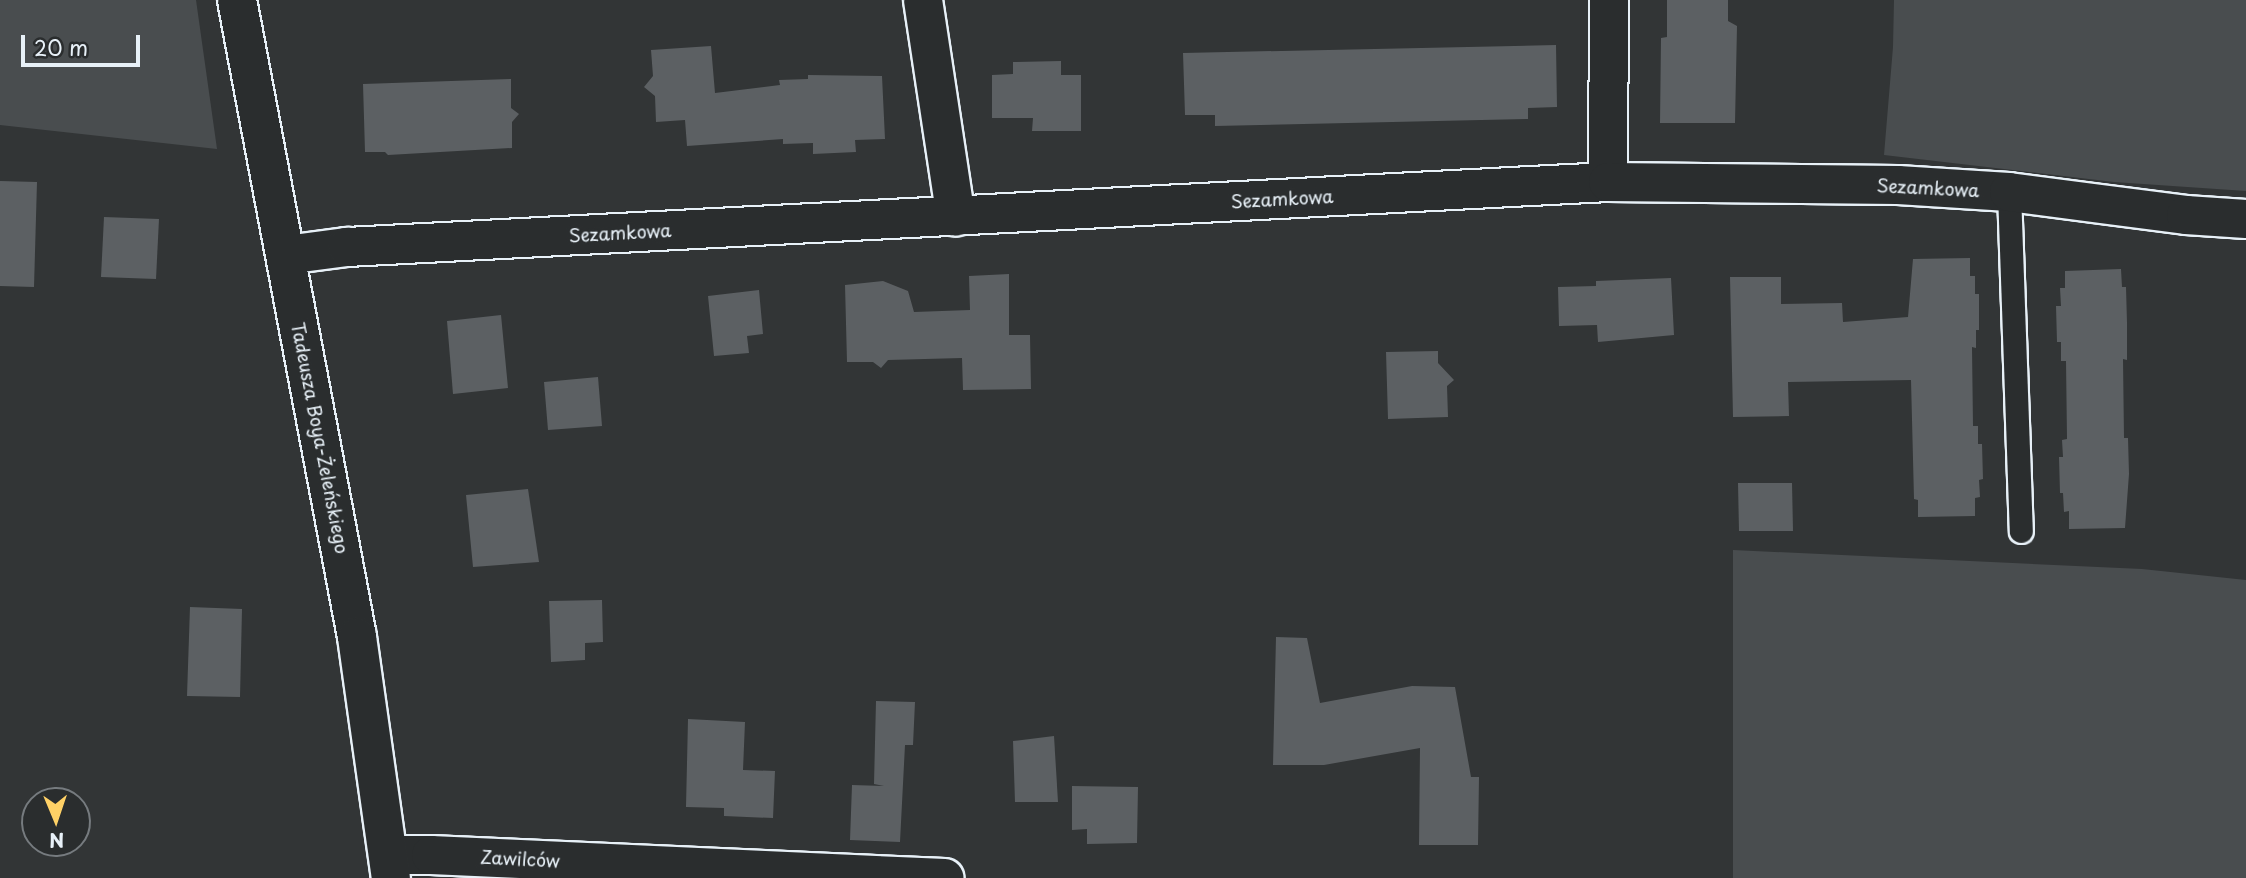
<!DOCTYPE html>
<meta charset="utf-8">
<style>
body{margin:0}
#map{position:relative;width:2246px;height:878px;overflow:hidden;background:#323536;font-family:"Playpen Sans",sans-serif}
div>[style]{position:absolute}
.green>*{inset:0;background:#494d4f}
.building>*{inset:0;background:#5c6063}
.roads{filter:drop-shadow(2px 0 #e8f1f8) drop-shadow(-2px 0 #e8f1f8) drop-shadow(0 2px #e8f1f8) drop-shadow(0 -2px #e8f1f8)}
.lane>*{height:23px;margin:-11.5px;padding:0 11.5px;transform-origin:11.5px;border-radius:11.5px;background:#2a2d2e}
.street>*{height:38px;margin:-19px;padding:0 19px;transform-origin:19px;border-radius:19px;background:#2a2d2e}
.secondary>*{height:38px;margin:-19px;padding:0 19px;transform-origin:19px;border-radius:19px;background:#2a2d2e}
span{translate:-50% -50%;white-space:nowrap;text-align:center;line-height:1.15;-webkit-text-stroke:7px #2a2d2e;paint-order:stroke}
.street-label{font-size:18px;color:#e8f1f8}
.north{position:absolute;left:21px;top:787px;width:70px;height:70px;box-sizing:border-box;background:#2a2d2e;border:2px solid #767b7f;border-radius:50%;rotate:178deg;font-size:19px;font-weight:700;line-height:28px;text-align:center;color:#e8f1f8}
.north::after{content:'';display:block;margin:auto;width:24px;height:32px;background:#ffd166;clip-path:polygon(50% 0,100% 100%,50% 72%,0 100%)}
.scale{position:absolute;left:21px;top:35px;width:119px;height:32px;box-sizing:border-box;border:4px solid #e8f1f8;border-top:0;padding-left:9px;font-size:21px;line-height:24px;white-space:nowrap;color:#e8f1f8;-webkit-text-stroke:5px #2a2d2e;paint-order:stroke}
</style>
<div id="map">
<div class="green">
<i style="clip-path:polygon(0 0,196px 0,217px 149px,0 125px)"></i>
<i style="clip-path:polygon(1894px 0,2246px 0,2246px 191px,2114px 182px,1884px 155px,1893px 47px)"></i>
<i style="clip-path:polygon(1733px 550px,2142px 569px,2246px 580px,2246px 878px,1733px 878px)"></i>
</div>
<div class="building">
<i style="clip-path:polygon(1667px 0,1728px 0,1728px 21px,1737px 26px,1735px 123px,1660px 123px,1661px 38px,1667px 37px)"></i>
<i style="clip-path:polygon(1556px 45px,1557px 107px,1528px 108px,1528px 119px,1215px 126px,1215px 115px,1185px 115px,1183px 53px)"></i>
<i style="clip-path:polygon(711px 46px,715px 93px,780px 85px,779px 80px,808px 79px,808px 75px,882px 76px,885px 139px,855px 140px,856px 152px,813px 154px,813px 143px,783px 144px,783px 139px,687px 146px,685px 120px,656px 122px,655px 96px,644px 87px,653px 76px,651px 50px)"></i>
<i style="clip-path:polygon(1061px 61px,1061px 75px,1081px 75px,1081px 131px,1032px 131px,1033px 118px,992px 118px,992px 75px,1013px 74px,1013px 62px)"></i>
<i style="clip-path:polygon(511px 79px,511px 108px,519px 114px,512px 122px,512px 148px,388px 155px,385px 152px,365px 152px,363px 84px)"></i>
<i style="clip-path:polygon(0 181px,37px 182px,34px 287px,0 286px)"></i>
<i style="clip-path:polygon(104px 217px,159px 219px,156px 279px,101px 277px)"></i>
<i style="clip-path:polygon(1970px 258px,1970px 276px,1975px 276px,1975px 294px,1979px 294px,1979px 330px,1976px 330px,1976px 348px,1972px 347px,1973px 426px,1978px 426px,1978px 444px,1982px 444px,1983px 479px,1979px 480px,1980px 497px,1975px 498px,1975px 516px,1918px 517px,1918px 500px,1914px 499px,1911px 380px,1788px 382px,1789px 416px,1733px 417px,1730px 277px,1781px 277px,1781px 304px,1842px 303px,1843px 322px,1908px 317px,1913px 259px)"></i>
<i style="clip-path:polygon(2121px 269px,2122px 287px,2126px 287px,2127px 323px,2127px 360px,2123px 359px,2124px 438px,2128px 438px,2129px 474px,2125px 528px,2069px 529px,2069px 511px,2064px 512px,2063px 493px,2060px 493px,2059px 457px,2063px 457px,2062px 440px,2067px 439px,2066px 361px,2061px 361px,2061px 342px,2057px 342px,2056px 306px,2061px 306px,2060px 288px,2065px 288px,2065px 271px)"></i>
<i style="clip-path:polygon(1009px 274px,1009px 335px,1030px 335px,1031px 389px,963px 390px,962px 358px,888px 360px,881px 368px,873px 362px,847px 362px,845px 285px,883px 281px,908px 291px,914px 312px,970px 310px,969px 276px)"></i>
<i style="clip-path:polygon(1671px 278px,1674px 335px,1598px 342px,1597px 325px,1559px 326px,1558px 287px,1596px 286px,1596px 281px)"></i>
<i style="clip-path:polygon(759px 290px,763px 334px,747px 336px,749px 353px,714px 356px,708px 296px)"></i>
<i style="clip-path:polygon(501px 315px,508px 388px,453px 394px,447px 321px)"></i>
<i style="clip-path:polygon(1438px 351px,1438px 363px,1454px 380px,1447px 386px,1448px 417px,1388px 419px,1386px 352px)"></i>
<i style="clip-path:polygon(598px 377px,602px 426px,548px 430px,544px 382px)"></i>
<i style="clip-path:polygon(1738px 483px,1792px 483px,1793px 531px,1739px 531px)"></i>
<i style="clip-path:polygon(528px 489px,539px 562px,473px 567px,466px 495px)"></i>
<i style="clip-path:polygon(602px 600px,603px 642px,585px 643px,585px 660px,551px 662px,549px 601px)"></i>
<i style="clip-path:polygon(190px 607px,242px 609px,240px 697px,187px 696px)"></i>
<i style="clip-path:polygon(1276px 637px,1307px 638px,1320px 703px,1412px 686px,1455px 687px,1471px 777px,1479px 777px,1478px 845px,1419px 845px,1420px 748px,1324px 765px,1273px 765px)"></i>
<i style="clip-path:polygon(876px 701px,915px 702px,913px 745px,905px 745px,900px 842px,850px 840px,852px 785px,884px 786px,874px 784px)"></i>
<i style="clip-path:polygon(688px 719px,745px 722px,743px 770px,775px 771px,773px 818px,724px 816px,724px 808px,686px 807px)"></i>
<i style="clip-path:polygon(1054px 736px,1058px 802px,1015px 802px,1013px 741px)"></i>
<i style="clip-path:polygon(1072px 786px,1138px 787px,1137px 843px,1087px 844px,1087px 829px,1072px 830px)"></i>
</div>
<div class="roads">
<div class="lane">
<i style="left:2009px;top:192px;width:339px;rotate:88deg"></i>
</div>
<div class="street">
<i style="left:923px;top:0;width:219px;rotate:81.4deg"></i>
<i style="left:1608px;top:182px;width:182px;rotate:-89.7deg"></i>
<i style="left:286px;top:255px;width:62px;rotate:-7.5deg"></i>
<i style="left:347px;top:247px;width:1263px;rotate:-2.95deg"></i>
<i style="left:1608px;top:182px;width:290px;rotate:0.6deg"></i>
<i style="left:1898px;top:185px;width:111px;rotate:3.6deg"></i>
<i style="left:2009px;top:192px;width:178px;rotate:7.4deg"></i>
<i style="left:2186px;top:215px;width:60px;rotate:3.8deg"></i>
<i style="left:389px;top:855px;width:42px"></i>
<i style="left:431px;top:855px;width:514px;rotate:2.57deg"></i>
</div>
<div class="secondary">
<i style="left:237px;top:0;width:648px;rotate:79.33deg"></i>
<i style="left:357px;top:637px;width:243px;rotate:82deg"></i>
</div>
</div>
<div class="street-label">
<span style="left:1928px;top:188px;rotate:3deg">Sezamkowa</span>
<span style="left:1282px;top:199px;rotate:-3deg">Sezamkowa</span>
<span style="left:620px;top:233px;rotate:-3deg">Sezamkowa</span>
<span style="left:320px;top:438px;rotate:79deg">Tadeusza Boya-Żeleńskiego</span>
<span style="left:520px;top:859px;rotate:3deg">Zawilców</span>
</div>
<div class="north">N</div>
<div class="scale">20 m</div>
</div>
